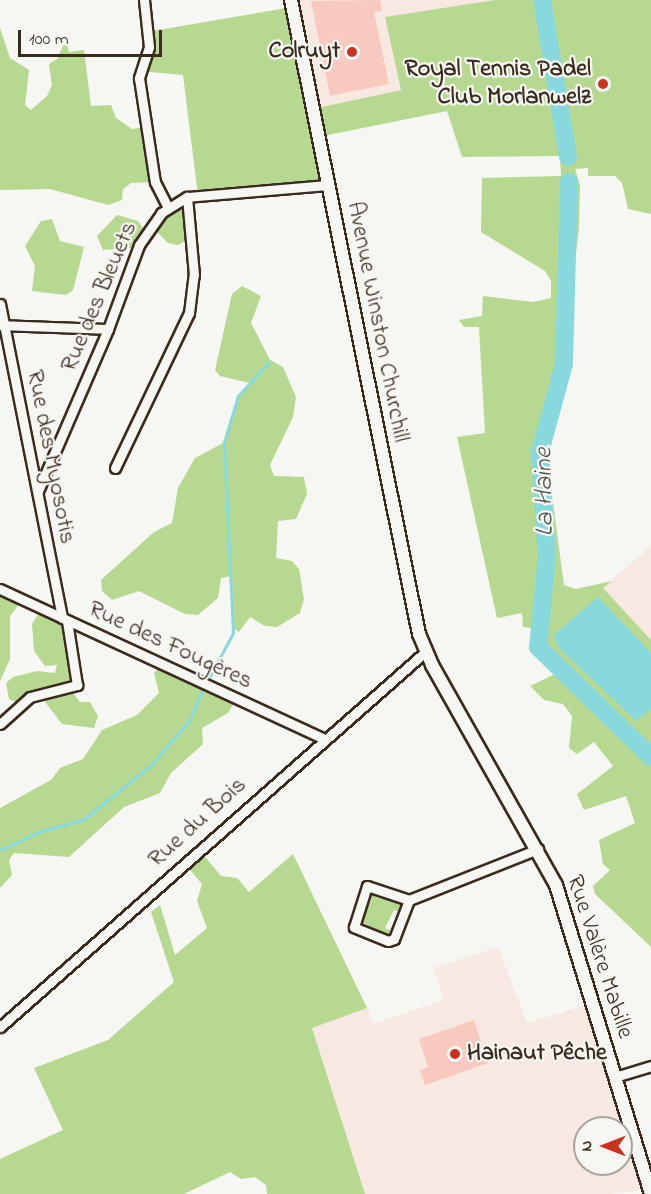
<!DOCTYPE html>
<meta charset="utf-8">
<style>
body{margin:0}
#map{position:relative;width:651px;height:1194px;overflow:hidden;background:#f6f6f2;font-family:"Indie Flower",sans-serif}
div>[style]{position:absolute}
.built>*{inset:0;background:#f7e8e2}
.green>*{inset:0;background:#b6d891}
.water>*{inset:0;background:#88d9de}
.stream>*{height:3px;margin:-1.5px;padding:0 1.5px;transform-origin:1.5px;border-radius:1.5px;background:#88d9de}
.river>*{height:18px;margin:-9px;padding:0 9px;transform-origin:9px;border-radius:9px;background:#88d9de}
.building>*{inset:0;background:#f8c9be}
.roads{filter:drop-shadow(2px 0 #3b2a1e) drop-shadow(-2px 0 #3b2a1e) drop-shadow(0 2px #3b2a1e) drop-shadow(0 -2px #3b2a1e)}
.street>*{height:9px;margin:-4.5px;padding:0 4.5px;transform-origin:4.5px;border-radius:4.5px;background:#f6f6f2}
.secondary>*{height:12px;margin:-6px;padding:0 6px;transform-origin:6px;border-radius:6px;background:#f6f6f2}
.dots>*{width:16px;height:16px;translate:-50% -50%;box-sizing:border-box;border:3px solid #f6f6f2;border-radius:50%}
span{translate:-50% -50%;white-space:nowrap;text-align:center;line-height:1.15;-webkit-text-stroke:4.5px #f6f6f2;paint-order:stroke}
.poi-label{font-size:24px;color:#3b2a1e;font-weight:700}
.right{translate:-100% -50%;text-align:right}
.left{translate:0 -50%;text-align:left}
.street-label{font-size:24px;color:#3b2a1e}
.water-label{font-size:26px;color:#4e564e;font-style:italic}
.north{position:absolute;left:573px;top:1116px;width:60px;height:60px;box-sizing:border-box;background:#f6f6f2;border:2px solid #aba49d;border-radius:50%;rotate:270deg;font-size:16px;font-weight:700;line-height:24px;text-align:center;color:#3b2a1e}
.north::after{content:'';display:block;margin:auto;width:21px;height:27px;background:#c8321e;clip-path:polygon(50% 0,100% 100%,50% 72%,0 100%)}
.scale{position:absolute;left:18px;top:30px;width:144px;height:27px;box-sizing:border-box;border:3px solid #3b2a1e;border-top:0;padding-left:8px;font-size:18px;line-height:21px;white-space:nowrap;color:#3b2a1e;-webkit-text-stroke:4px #f6f6f2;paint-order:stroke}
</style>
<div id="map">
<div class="built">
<i style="clip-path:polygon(291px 0,495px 0,386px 17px,401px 90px,317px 108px)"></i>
<i style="clip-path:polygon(651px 546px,651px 640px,603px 588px)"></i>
<i style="clip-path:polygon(evenodd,498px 947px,527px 1023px,590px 1004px,649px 1189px,611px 1194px,365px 1194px,312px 1027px,367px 1008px,373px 1024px,444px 1000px,434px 968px,498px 947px,585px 1128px,621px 1128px,621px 1164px,585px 1164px,585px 1128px)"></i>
</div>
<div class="green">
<i style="clip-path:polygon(495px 0,651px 0,651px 214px,628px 209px,622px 183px,615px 176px,588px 176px,588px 168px,575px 169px,580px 185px,579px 228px,566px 337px,568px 368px,547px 458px,564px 585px,576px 589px,612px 581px,603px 588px,651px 640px,651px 947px,595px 894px,593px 886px,610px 870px,603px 864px,599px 840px,635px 823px,626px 796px,584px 810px,577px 794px,613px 766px,594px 742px,577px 754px,569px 748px,572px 716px,563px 704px,544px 700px,530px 686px,555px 674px,543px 649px,541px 629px,523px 627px,522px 613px,497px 618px,457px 437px,485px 433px,479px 327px,464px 327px,459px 320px,482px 316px,483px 296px,533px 302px,551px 298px,551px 281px,545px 271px,481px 232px,482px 178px,561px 176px,560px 156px,462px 157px,447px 111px,323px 136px,317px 108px,401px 90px,385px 17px)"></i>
<i style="clip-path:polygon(292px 7px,328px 185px,198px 195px,183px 75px,140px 71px,147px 32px)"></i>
<i style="clip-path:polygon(0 28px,10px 58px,29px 70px,25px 105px,31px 110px,47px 96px,52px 85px,49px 64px,57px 59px,63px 46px,67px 44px,69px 52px,84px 50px,91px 106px,111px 105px,116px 118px,132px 129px,146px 127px,155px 182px,131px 183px,123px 189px,122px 200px,108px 205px,50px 189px,0 190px)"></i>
<i style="clip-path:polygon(183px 204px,187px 206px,187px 240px,178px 245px,168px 243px,158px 233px,161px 213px)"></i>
<i style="clip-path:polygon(117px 215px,138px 221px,145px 231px,133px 248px,103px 250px,97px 236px)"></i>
<i style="clip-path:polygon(52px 219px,60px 241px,84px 247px,73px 290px,66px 295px,32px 291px,35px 266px,25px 246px,41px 221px)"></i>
<i style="clip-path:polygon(242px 286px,261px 296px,251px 323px,270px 360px,283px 367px,296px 397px,293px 417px,270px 465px,274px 476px,304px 477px,307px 494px,296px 519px,278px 521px,276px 558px,292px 561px,299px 569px,304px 599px,300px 613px,277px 627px,265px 626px,250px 617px,239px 632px,233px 628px,232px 576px,221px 578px,218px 598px,198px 615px,185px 614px,139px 591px,112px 600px,102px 591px,101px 580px,154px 532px,172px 523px,178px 488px,195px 458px,225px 442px,238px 396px,250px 383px,220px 376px,215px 370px,232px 294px)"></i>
<i style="clip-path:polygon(0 589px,20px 603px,10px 616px,10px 659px,0 681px)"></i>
<i style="clip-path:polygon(40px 611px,67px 621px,76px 675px,68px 687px,80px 702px,90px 702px,98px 716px,94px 728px,62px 724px,39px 694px,20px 704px,9px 699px,6px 683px,13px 677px,37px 671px,55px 673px,57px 665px,45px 666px,34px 651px,32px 624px)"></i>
<i style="clip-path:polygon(161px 666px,235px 697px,234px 703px,228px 713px,202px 728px,203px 744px,171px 773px,160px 793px,124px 807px,69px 857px,14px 853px,9px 860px,12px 875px,0 888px,0 808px,51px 780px,60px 768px,83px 759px,102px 730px,137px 715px,159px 693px,154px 673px)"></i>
<i style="clip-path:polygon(201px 852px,221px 876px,237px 878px,249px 892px,293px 854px,367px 1008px,312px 1028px,365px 1194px,267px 1194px,266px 1185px,255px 1177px,241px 1179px,230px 1172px,184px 1194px,0 1194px,0 1159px,63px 1130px,34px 1068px,108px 1040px,174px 982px,151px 912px,160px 905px,175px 955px,207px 928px,197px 901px,202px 884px,186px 865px)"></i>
<i style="clip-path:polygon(369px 889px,377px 890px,375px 897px,404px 904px,400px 912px,394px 910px,385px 928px,392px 932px,390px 937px,364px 923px,362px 928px,357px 926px,356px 918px,363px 920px,372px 898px,367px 896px)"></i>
</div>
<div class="water">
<i style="clip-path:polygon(598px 597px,651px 653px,651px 709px,636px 721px,558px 647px,554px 635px)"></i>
</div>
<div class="stream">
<i style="left:210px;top:676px;width:49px;rotate:-61.9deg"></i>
<i style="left:233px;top:633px;width:191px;rotate:-92.7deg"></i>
<i style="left:224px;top:442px;width:48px;rotate:-73.1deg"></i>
<i style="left:238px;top:396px;width:47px;rotate:-47.6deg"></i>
<i style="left:0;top:850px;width:43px;rotate:-24.8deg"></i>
<i style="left:39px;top:832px;width:47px;rotate:-16.1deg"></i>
<i style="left:84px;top:819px;width:85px;rotate:-38.8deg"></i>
<i style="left:150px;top:766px;width:60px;rotate:-49.1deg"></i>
<i style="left:189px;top:721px;width:33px;rotate:-67deg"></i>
</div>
<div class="river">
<i style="left:542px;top:0;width:159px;rotate:80.6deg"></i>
<i style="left:569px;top:182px;width:182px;rotate:91.6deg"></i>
<i style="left:564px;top:364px;width:91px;rotate:105.3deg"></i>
<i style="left:540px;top:452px;width:105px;rotate:86.2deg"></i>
<i style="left:547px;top:557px;width:90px;rotate:95.7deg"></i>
<i style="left:538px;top:647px;width:158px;rotate:44.2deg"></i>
</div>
<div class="building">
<i style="clip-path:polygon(380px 0,382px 11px,374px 12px,389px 84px,330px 96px,311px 1px)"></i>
<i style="clip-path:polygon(474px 1020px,488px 1063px,425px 1085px,420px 1070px,428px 1067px,419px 1039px)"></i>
</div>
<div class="roads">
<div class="street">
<i style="left:144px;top:0;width:47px;rotate:83.9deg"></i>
<i style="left:149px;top:47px;width:33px;rotate:108deg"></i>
<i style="left:139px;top:78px;width:105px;rotate:81.3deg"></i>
<i style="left:155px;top:182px;width:29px;rotate:63deg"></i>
<i style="left:0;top:304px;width:320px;rotate:78.8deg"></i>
<i style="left:0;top:325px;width:108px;rotate:2.1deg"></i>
<i style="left:115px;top:468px;width:172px;rotate:-64.5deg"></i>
<i style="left:189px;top:313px;width:38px;rotate:-83deg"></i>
<i style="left:194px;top:275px;width:78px;rotate:-95.1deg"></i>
<i style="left:38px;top:491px;width:176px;rotate:-66.6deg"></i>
<i style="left:108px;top:329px;width:90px;rotate:-69.7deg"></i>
<i style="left:139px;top:245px;width:39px;rotate:-55deg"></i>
<i style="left:161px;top:213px;width:31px;rotate:-32deg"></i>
<i style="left:187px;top:197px;width:142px;rotate:-4.9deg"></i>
<i style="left:0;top:589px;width:356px;rotate:24.8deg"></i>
<i style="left:0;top:724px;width:40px;rotate:-42deg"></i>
<i style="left:30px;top:697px;width:49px;rotate:-14.3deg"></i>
<i style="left:77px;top:685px;width:65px;rotate:-98.9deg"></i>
<i style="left:409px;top:900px;width:42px;rotate:111deg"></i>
<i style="left:394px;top:939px;width:6px;rotate:162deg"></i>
<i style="left:388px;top:941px;width:37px;rotate:-158deg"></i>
<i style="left:354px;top:927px;width:43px;rotate:-72.4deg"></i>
<i style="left:367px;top:886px;width:44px;rotate:18.4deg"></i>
<i style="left:409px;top:900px;width:139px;rotate:-21.6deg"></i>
<i style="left:0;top:1027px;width:567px;rotate:-41.42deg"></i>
<i style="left:615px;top:1077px;width:38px;rotate:-17deg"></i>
</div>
<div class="secondary">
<i style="left:291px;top:0;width:647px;rotate:78.59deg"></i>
<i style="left:419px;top:634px;width:34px;rotate:67deg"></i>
<i style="left:432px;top:665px;width:253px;rotate:60.6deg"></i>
<i style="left:556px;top:885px;width:323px;rotate:72.9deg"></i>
</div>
</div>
<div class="dots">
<i style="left:352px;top:52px;background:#c8321e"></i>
<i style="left:603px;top:84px;background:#c8321e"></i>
<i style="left:455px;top:1054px;background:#c8321e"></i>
</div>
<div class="poi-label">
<span class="right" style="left:340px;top:52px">Colruyt</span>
<span class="right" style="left:591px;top:84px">Royal Tennis Padel<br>Club Morlanwelz</span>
<span class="left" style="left:467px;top:1054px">Hainaut Pêche</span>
</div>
<div class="street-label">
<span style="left:100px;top:297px;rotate:-67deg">Rue des Bleuets</span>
<span style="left:377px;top:322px;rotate:79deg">Avenue Winston Churchill</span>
<span style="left:50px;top:457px;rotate:79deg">Rue des Myosotis</span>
<span style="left:170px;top:646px;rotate:25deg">Rue des Fougères</span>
<span style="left:198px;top:823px;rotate:-42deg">Rue du Bois</span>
<span style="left:599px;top:957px;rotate:72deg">Rue Valère Mabille</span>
</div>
<div class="water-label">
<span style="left:546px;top:492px;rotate:-91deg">La Haine</span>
</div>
<div class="north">N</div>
<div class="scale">100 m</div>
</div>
